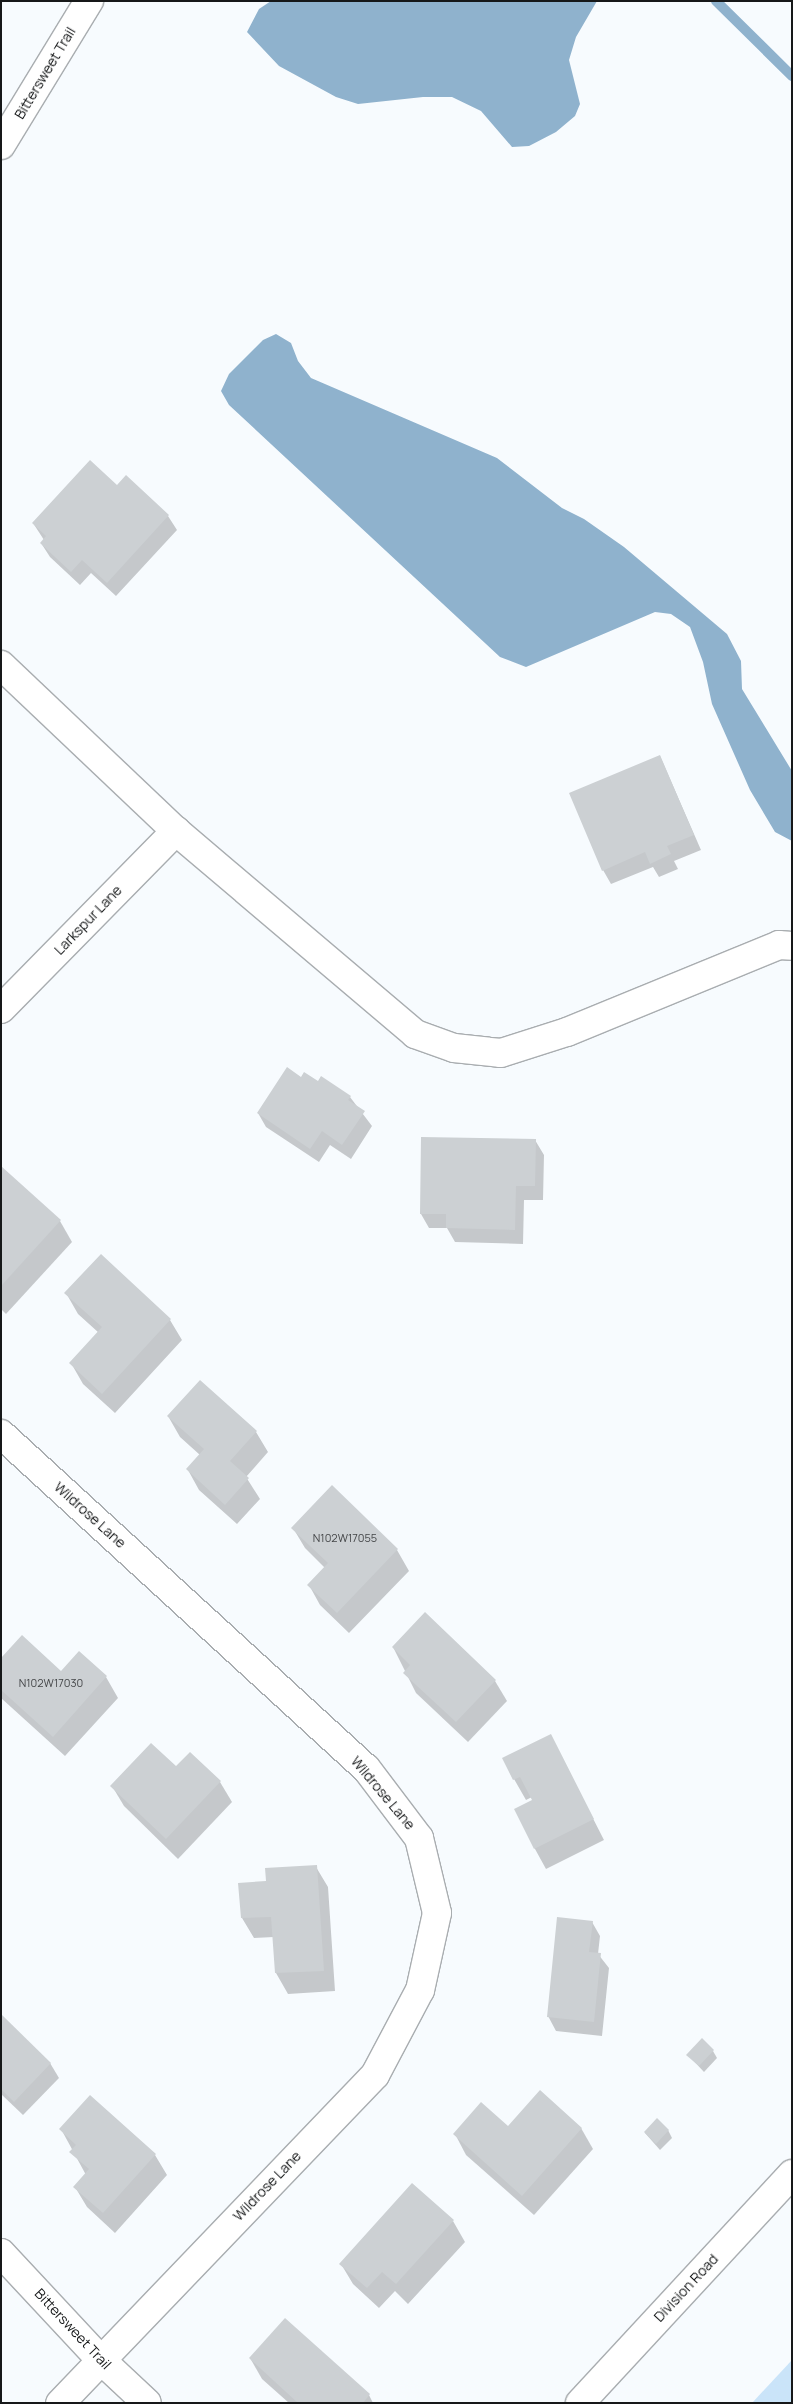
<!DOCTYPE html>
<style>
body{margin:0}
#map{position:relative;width:793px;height:2404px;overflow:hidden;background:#f7fbfe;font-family:Manrope,sans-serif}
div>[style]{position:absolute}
.green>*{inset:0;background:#cae4f9}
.water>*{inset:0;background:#8fb2cd}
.shadow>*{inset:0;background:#0003}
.stream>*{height:10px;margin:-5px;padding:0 5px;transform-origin:5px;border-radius:5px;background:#8fb2cd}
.building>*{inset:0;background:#ccd0d3}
.roads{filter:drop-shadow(1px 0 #a9adb0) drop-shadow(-1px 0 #a9adb0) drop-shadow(0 1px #a9adb0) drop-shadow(0 -1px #a9adb0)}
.minor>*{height:28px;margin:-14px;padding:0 14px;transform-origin:14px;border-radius:14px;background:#fff}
.tertiary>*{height:28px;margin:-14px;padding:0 14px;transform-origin:14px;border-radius:14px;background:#fff}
span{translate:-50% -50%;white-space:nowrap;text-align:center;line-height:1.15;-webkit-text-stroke:4px #fff;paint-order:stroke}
.number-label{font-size:11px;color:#444648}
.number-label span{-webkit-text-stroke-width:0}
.street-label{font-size:14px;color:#161819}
.frame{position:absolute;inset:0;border:2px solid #161819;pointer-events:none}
</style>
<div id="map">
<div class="green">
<i style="clip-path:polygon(792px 2360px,792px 2403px,752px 2403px)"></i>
</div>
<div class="water">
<i style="clip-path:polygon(271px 1px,597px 1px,576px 37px,569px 60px,580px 104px,575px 116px,556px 132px,529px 146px,512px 147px,481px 111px,452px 97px,423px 97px,358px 104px,336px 97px,279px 66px,247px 32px,259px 9px)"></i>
<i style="clip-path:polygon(276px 334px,291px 343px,298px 361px,311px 378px,497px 458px,562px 508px,584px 519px,624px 547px,727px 634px,741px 661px,742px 689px,792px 771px,792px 841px,775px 832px,750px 790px,712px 704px,703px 662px,690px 627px,671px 614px,655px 612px,526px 667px,500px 657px,229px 405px,221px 391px,229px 374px,263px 340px)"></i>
</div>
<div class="shadow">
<i style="clip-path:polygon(126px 477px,168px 516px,177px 530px,116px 596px,91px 573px,80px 585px,50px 557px,41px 543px,44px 540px,33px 523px,117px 487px)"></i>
<i style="clip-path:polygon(660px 756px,701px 850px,674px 861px,678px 869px,659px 877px,653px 867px,611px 884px,603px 870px)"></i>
<i style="clip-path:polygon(318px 1082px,350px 1097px,372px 1126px,351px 1159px,330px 1145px,319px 1162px,266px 1127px,258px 1113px)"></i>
<i style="clip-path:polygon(535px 1140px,544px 1155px,543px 1200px,524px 1200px,523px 1244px,455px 1242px,447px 1228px,429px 1228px,421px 1214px)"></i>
<i style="clip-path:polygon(1px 1168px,60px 1221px,72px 1242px,6px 1314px,1px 1309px)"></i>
<i style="clip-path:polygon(66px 1293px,170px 1320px,182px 1340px,115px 1413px,83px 1384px,71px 1363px,99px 1333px,78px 1314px)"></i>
<i style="clip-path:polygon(168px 1416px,256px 1432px,268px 1452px,246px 1477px,260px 1499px,237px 1524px,199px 1490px,188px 1470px,200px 1455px,180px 1437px)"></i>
<i style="clip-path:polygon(332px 1487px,397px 1550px,409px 1571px,349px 1633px,320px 1605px,309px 1585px,325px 1568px,305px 1548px,293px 1528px)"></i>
<i style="clip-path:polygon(393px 1647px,495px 1681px,507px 1701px,468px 1742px,416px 1693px)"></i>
<i style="clip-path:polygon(79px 1652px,106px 1677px,118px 1698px,65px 1756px,1px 1698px,1px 1659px,61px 1673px)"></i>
<i style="clip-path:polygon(551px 1736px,604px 1840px,546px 1869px,535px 1849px,533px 1801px,532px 1797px,526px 1800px,514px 1779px)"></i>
<i style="clip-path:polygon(220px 1782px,232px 1802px,178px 1859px,124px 1806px,112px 1786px)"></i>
<i style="clip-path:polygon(316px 1867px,328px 1887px,335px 1991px,288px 1994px,276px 1973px,274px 1937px,254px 1938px,242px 1918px,267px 1882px)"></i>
<i style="clip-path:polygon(592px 1922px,600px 1936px,598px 1954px,609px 1968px,602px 2036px,556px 2031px,548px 2016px)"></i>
<i style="clip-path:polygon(1px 2016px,50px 2063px,59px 2078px,23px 2115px,1px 2094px)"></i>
<i style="clip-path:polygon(713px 2051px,717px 2058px,704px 2072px,688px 2055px)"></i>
<i style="clip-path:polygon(508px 2128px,581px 2128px,593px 2149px,534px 2215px,466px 2155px,455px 2134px)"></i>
<i style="clip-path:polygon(61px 2129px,155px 2155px,167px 2175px,115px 2233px,87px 2207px,75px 2187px,86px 2175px)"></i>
<i style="clip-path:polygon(668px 2130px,672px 2138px,660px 2150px,645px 2133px)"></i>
<i style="clip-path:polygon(453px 2221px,465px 2242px,408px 2304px,395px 2291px,379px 2308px,353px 2284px,341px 2264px)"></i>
<i style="clip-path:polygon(285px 2320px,369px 2395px,373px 2403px,289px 2403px,262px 2379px,250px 2358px)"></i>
</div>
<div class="stream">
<i style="left:716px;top:1px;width:107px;rotate:44.6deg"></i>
</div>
<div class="building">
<i style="clip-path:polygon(90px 460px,117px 485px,126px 475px,169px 515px,107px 583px,82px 560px,71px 572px,40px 543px,46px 536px,32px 523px)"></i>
<i style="clip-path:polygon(660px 755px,694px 835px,667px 846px,671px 854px,650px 864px,645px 852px,602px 871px,569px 793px)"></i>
<i style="clip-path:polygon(287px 1067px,301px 1077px,304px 1072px,318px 1081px,321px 1076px,351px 1096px,348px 1100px,365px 1111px,342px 1145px,322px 1131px,310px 1149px,257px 1113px)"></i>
<i style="clip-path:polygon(421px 1137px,536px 1139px,535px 1186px,516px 1186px,515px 1230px,446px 1228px,446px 1214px,420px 1214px)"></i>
<i style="clip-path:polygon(1px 1166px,61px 1220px,1px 1286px)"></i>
<i style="clip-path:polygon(101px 1254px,171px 1319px,102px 1394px,69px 1363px,102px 1327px,64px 1293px)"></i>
<i style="clip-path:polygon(200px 1380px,257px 1431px,230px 1461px,249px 1478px,225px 1505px,186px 1469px,204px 1449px,167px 1416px)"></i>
<i style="clip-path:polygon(332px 1485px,398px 1549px,337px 1613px,307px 1585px,328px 1563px,291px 1528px)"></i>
<i style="clip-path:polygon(425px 1612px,496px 1680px,456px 1722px,403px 1673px,410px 1665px,392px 1647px)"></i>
<i style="clip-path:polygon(22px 1635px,61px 1671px,79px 1651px,107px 1676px,53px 1737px,1px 1690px,1px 1658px)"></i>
<i style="clip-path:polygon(551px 1734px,594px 1819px,534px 1849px,514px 1809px,532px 1800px,520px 1777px,513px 1780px,502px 1758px)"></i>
<i style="clip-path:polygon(151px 1743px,176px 1766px,190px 1752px,221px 1781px,166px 1839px,110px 1786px)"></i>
<i style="clip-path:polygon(317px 1865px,324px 1971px,275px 1973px,271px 1917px,241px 1918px,238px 1883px,266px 1881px,265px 1868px)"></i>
<i style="clip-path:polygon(557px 1917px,593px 1921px,589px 1952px,601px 1953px,594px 2022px,547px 2017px)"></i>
<i style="clip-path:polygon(1px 2014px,51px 2063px,14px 2102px,1px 2089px)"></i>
<i style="clip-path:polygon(702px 2038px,714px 2050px,699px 2066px,686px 2055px)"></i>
<i style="clip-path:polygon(540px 2090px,582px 2128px,522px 2196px,453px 2134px,481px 2102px,508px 2126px)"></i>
<i style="clip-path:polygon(90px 2095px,156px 2154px,103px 2213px,73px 2187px,89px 2169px,69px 2152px,76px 2145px,59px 2129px)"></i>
<i style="clip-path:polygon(657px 2118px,669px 2130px,656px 2144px,644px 2132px)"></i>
<i style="clip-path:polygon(412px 2183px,454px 2220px,396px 2284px,382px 2272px,367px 2288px,339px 2264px)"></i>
<i style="clip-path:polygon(285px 2318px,370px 2394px,363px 2403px,298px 2403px,249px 2358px)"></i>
</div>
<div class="roads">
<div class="minor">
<i style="left:1px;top:145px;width:169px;rotate:-58.6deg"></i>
<i style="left:1px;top:665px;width:241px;rotate:43.5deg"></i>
<i style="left:176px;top:831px;width:314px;rotate:40.3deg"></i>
<i style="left:415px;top:1034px;width:41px;rotate:19.7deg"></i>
<i style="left:454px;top:1048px;width:47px;rotate:6.1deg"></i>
<i style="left:501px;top:1053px;width:69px;rotate:-17.7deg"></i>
<i style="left:567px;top:1032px;width:229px;rotate:-22.3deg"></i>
<i style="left:779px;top:945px;width:13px;rotate:4deg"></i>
<i style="left:1px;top:1009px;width:250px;rotate:-45.5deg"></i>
<i style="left:1px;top:1434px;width:495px;rotate:42.5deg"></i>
<i style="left:366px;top:1768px;width:88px;rotate:52.9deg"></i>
<i style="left:419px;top:1838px;width:77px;rotate:76.5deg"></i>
<i style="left:437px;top:1913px;width:79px;rotate:102.4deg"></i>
<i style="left:420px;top:1990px;width:96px;rotate:117.9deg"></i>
<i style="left:375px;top:2075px;width:455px;rotate:133.8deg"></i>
<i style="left:1px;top:2253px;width:145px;rotate:47deg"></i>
<i style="left:100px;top:2359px;width:64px;rotate:43.1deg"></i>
</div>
<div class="tertiary">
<i style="left:580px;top:2403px;width:312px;rotate:-47.2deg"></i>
</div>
</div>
<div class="number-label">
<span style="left:345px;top:1538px">N102W17055</span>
<span style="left:51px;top:1683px">N102W17030</span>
</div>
<div class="street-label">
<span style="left:45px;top:73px;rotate:-59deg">Bittersweet Trail</span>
<span style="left:88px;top:920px;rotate:-46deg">Larkspur Lane</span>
<span style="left:90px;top:1515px;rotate:42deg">Wildrose Lane</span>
<span style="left:383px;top:1793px;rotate:50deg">Wildrose Lane</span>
<span style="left:267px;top:2186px;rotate:-46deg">Wildrose Lane</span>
<span style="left:686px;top:2288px;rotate:-47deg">Division Road</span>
<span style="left:73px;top:2329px;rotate:47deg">Bittersweet Trail</span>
</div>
<div class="frame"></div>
</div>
